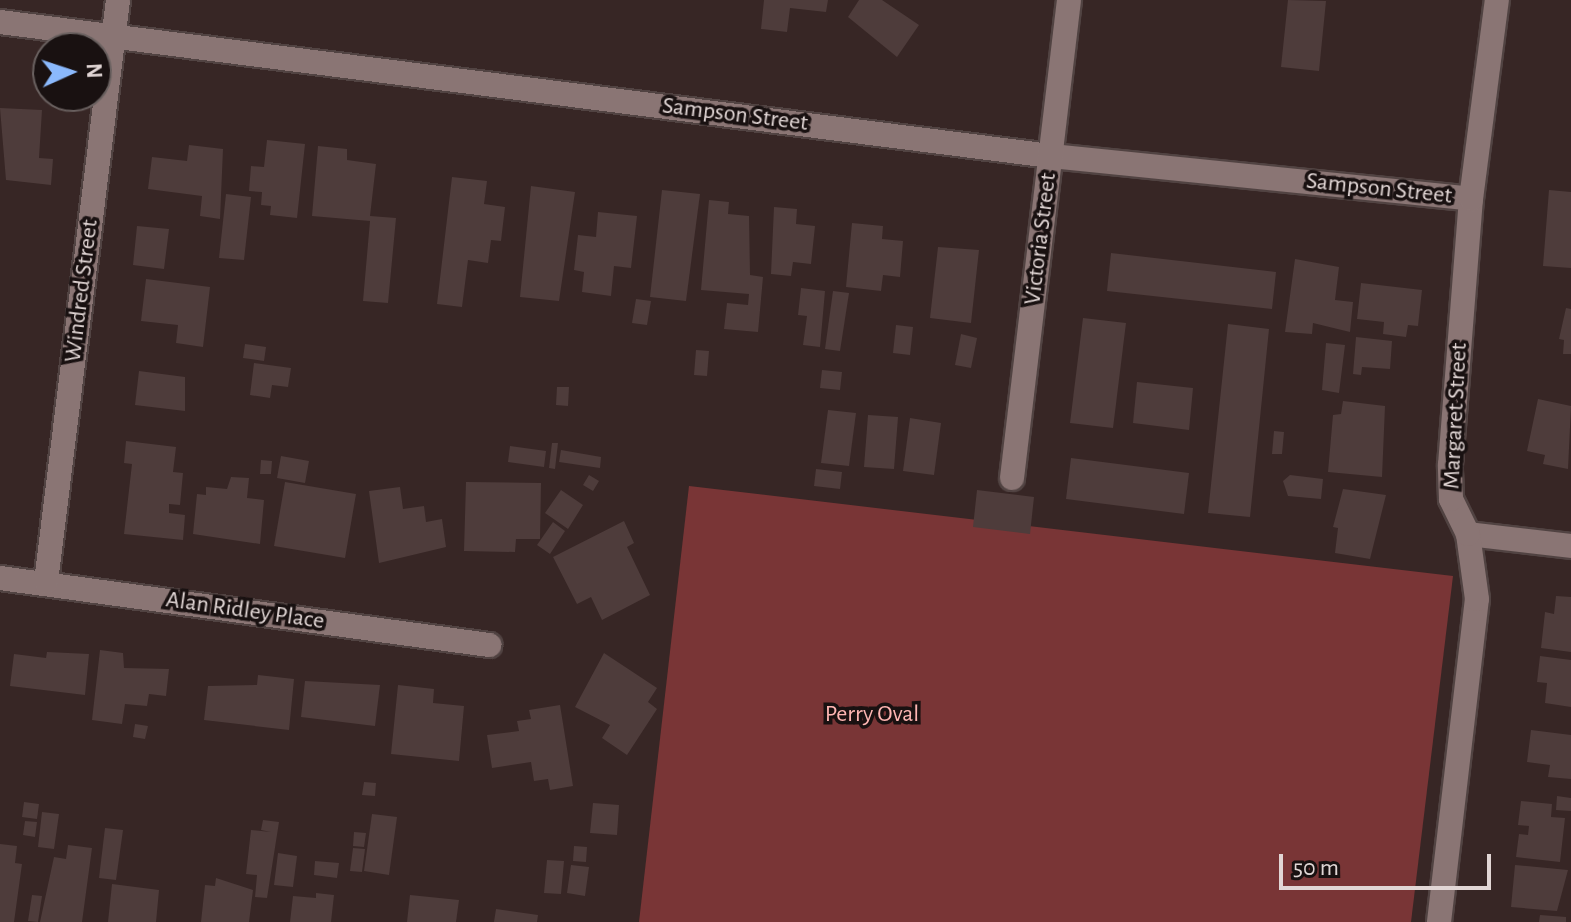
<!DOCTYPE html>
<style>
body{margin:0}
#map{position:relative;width:1571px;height:922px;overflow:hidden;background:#372625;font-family:"Alegreya Sans",sans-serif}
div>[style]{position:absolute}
.green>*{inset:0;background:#793536}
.building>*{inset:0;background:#4e3c3b}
.roads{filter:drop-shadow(2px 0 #514342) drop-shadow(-2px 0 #514342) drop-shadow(0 2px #514342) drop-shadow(0 -2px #514342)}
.street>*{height:24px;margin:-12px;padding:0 12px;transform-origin:12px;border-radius:12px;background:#8a7574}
span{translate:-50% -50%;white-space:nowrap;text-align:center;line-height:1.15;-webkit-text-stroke:7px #191111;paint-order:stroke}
.street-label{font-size:24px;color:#e1d6d5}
.park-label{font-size:24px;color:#fdb5b2}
.north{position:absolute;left:32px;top:32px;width:80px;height:80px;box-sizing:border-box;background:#191111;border:2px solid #69605f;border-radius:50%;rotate:87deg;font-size:22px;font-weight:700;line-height:32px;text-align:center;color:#e1d6d5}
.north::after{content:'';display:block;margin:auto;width:28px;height:36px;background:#8bb9fc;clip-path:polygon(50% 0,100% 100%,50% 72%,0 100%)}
.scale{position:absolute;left:1279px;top:854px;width:212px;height:36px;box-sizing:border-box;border:4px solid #e1d6d5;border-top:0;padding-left:10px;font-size:24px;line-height:28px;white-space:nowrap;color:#e1d6d5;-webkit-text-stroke:6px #191111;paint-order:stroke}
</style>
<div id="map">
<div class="green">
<i style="clip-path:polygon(689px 486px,1453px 576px,1411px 922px,639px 922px)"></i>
</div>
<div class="building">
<i style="clip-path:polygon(764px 0,828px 0,826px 12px,790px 8px,787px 32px,761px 29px)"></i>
<i style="clip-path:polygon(859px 0,882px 0,919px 25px,897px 57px,848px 17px)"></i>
<i style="clip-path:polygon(1288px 0,1326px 1px,1319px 71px,1281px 67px)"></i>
<i style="clip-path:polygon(0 108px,42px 110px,39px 158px,53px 159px,51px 185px,6px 180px)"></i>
<i style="clip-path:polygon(267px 140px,305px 144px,297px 218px,270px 215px,271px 206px,261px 205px,262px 192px,249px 191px,251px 166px,264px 167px)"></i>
<i style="clip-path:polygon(189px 145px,223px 149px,220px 219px,200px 216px,202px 196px,148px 189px,152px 157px,187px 161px)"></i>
<i style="clip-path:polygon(318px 146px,347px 149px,347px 160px,376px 164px,370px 216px,396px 218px,388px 303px,363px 301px,370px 221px,312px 216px)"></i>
<i style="clip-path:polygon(452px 177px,487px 181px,484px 204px,505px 207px,501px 241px,491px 240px,488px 263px,468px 260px,462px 307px,437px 304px)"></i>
<i style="clip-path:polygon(531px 186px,575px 192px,559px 301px,520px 297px)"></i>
<i style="clip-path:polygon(662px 190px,700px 194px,686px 301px,650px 297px)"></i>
<i style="clip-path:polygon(1549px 190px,1571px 192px,1571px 268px,1543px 266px)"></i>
<i style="clip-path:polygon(226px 194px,251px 197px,244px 260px,219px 258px)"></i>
<i style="clip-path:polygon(709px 200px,729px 202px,728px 214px,749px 216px,750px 275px,763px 277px,758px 332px,724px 329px,727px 303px,748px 305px,749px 294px,701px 290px)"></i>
<i style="clip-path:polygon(774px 207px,797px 209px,796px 224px,815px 226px,811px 264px,793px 262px,791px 276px,771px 274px)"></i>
<i style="clip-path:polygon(598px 212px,637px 216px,631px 268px,614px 266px,611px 296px,582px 292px,584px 272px,574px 270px,578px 235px,596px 237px)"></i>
<i style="clip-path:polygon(852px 223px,883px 226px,882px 239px,903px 241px,900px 277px,883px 275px,881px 291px,846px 287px)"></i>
<i style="clip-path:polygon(137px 226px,169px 229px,164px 269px,133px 265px)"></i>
<i style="clip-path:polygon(938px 247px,979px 250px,971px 323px,930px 318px)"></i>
<i style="clip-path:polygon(1111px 253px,1276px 272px,1272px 309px,1107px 291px)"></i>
<i style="clip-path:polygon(1295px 259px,1339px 267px,1335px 300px,1353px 302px,1350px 332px,1313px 323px,1312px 334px,1285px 332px)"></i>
<i style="clip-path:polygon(146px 279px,210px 287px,203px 347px,176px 343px,178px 325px,141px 321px)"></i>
<i style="clip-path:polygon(1361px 283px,1422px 290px,1418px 326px,1408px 325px,1406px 337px,1383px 334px,1384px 322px,1357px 319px)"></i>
<i style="clip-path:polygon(801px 288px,825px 291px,820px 347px,803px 345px,807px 316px,798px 315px)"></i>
<i style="clip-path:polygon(833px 291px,849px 293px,840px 351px,825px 349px)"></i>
<i style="clip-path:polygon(636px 299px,651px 301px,647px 325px,632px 323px)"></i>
<i style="clip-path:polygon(1566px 308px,1571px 309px,1571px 354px,1563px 354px,1564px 340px,1559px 339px)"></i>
<i style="clip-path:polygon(1083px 318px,1126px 323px,1113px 428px,1070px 423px)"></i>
<i style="clip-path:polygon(1228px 324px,1269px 329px,1250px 517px,1208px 513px)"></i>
<i style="clip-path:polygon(896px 325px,913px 327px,910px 355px,893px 353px)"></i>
<i style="clip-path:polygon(961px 334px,977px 338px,971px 368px,955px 365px)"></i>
<i style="clip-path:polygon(1356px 337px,1392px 341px,1390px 369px,1362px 367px,1361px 375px,1353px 374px)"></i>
<i style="clip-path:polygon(1326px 343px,1345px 345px,1339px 393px,1322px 390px)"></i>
<i style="clip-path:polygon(245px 344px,266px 347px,264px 361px,243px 358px)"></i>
<i style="clip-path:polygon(696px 350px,709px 351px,707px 376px,694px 375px)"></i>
<i style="clip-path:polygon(254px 363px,291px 368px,288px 387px,272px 385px,270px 398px,250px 395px)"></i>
<i style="clip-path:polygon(822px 370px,842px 372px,840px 390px,820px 388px)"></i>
<i style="clip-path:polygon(139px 371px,185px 377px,185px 411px,135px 405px)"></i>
<i style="clip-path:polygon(1137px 382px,1193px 388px,1189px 430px,1133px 423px)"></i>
<i style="clip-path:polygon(557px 387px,569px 387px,568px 406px,556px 405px)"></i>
<i style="clip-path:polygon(1538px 399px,1571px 406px,1568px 469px,1543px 464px,1545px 455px,1527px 451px)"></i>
<i style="clip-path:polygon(1343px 401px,1385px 406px,1382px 477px,1328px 472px,1333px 415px,1341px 414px)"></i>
<i style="clip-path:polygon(828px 410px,856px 413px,849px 466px,821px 463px)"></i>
<i style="clip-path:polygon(868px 415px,898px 417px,894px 469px,864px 467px)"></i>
<i style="clip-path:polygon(910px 418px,941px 423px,934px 475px,903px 471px)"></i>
<i style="clip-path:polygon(1274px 431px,1284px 432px,1282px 454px,1272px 454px)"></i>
<i style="clip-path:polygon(126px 441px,176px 447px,173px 472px,183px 473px,180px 505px,169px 504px,169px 513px,185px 515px,183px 540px,124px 534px,132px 464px,124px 463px)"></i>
<i style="clip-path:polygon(552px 443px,558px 443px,555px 469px,549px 468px)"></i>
<i style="clip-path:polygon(510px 446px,546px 451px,544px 467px,508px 462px)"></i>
<i style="clip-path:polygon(561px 450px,601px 457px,600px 468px,559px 462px)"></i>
<i style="clip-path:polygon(281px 456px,309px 461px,305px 483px,277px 478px)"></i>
<i style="clip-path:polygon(1071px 458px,1189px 473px,1184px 514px,1066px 499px)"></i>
<i style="clip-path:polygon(261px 460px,272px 461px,271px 474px,260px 474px)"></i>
<i style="clip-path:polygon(816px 469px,842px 472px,840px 489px,814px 486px)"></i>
<i style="clip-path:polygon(589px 475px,599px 481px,593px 491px,583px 485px)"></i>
<i style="clip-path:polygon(1290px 475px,1323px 479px,1321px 499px,1288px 496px,1283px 481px)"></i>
<i style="clip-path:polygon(231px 477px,249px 478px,247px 498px,264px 500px,260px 544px,193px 534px,197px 494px,206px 495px,206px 487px,227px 489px)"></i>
<i style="clip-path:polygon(285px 482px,356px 494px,345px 558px,274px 546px)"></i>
<i style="clip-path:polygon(466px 482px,541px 483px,540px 539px,516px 539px,515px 552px,464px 551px)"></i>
<i style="clip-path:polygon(400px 487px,403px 509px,424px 506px,426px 522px,442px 519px,446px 547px,379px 563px,369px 491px)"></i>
<i style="clip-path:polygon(1343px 489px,1386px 495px,1370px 559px,1335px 553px,1338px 528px,1333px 527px)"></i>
<i style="clip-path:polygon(561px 490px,583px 505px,568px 529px,545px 513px)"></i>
<i style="clip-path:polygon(977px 490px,1034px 497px,1030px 534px,973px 527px)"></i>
<i style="clip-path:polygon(624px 521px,634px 543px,627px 547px,650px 595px,602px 620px,591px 597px,577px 604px,553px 557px)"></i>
<i style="clip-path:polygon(553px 522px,565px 531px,550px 554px,537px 545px)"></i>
<i style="clip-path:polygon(1556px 596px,1571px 597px,1571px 652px,1541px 648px,1545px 612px,1554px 614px)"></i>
<i style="clip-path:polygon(100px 650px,123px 653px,124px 668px,169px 669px,166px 696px,149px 694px,147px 706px,125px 704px,122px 724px,92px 720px)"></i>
<i style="clip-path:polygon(47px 652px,89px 654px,85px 695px,10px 686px,14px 654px,46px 658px)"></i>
<i style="clip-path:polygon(604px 653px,657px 688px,648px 702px,657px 709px,627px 755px,602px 738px,610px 725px,575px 707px)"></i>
<i style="clip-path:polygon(1540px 656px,1571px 660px,1571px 707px,1545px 703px,1547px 683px,1537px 682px)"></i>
<i style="clip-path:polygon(258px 675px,294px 679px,289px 730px,204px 720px,208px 686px,257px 685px)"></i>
<i style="clip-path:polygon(305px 681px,380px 685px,375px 726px,301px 717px)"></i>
<i style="clip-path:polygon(398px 685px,434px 689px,433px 703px,464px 706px,459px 761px,391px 754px)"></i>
<i style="clip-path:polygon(560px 705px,573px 786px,550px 790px,548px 779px,534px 781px,531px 762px,492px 768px,487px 735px,519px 731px,517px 721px,531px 719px,529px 710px)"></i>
<i style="clip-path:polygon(135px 724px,148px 726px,145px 739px,133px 737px)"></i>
<i style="clip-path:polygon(1531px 730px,1571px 735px,1571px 779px,1548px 777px,1550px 765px,1527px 762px)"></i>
<i style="clip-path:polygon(364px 782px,376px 783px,375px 796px,362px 795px)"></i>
<i style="clip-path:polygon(1557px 796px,1571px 798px,1571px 811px,1556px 810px)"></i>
<i style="clip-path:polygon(1521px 801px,1552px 804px,1551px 817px,1565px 818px,1560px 862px,1516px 857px,1519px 834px,1528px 835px,1529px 826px,1518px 825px)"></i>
<i style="clip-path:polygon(24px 802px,39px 804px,37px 819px,22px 817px)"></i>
<i style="clip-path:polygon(593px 803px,619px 805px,617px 835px,590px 833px)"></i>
<i style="clip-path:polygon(42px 812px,59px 814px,54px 849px,38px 847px)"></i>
<i style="clip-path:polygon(372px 814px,397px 817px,389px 875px,364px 871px)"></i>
<i style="clip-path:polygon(263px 820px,279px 822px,267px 898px,255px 897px,257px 875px,246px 874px,251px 830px,271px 832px,261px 830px)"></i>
<i style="clip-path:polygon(25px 821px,37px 822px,35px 837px,23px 835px)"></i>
<i style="clip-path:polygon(105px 828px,123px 830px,116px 880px,99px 878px)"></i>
<i style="clip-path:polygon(354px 832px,366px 833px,364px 847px,353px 846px)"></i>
<i style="clip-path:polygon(0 844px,17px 846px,15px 863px,22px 864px,14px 922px,0 922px)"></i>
<i style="clip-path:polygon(68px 845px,92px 848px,82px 922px,40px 922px,54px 857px,66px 859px)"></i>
<i style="clip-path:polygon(574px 846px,587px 847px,586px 862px,573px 861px)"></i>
<i style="clip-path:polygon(353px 848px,365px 849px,362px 872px,350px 871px)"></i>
<i style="clip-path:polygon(278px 853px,297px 856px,293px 887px,274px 885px)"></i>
<i style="clip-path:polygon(547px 860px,564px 861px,561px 894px,544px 893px)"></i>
<i style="clip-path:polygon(315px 861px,339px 863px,337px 878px,314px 875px)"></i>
<i style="clip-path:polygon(571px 865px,589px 867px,585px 896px,567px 893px)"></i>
<i style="clip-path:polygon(1515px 865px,1568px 870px,1557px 911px,1511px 907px)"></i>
<i style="clip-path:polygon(216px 878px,253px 890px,249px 922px,201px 922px,205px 885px,215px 886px)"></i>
<i style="clip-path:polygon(112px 884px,159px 890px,156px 922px,108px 922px)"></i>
<i style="clip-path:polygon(316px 893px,334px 895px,331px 922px,290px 922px,293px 896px,316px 898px)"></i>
<i style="clip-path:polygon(32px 895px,42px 896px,38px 922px,28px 921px)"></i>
<i style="clip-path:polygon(410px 895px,459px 900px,456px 922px,407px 922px)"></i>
<i style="clip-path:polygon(496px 909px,538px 915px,537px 922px,494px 922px)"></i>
<i style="clip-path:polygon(1540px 915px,1566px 917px,1566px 922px,1539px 922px)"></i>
</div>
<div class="roads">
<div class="street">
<i style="left:0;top:22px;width:1060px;rotate:7.27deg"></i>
<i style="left:1051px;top:156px;width:422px;rotate:5.8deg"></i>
<i style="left:1012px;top:478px;width:481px;rotate:-83.2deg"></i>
<i style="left:1468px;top:534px;width:104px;rotate:6.6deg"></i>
<i style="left:0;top:578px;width:494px;rotate:7.8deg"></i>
<i style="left:46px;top:582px;width:586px;rotate:-82.95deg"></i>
<i style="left:1439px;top:922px;width:325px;rotate:-83.3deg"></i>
<i style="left:1477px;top:599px;width:66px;rotate:-97.9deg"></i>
<i style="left:1468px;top:534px;width:39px;rotate:-116deg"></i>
<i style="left:1451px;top:499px;width:34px;rotate:-92deg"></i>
<i style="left:1450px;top:465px;width:267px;rotate:-85.5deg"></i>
<i style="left:1471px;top:199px;width:201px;rotate:-82.6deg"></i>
</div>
</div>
<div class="street-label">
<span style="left:735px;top:115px;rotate:7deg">Sampson Street</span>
<span style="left:1379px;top:189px;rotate:6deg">Sampson Street</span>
<span style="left:1041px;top:239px;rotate:-83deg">Victoria Street</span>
<span style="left:82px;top:291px;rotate:-83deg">Windred Street</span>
<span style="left:1456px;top:416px;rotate:-87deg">Margaret Street</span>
<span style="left:245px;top:611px;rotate:8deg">Alan Ridley Place</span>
</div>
<div class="park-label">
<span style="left:872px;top:715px">Perry Oval</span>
</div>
<div class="north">N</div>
<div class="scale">50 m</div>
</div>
